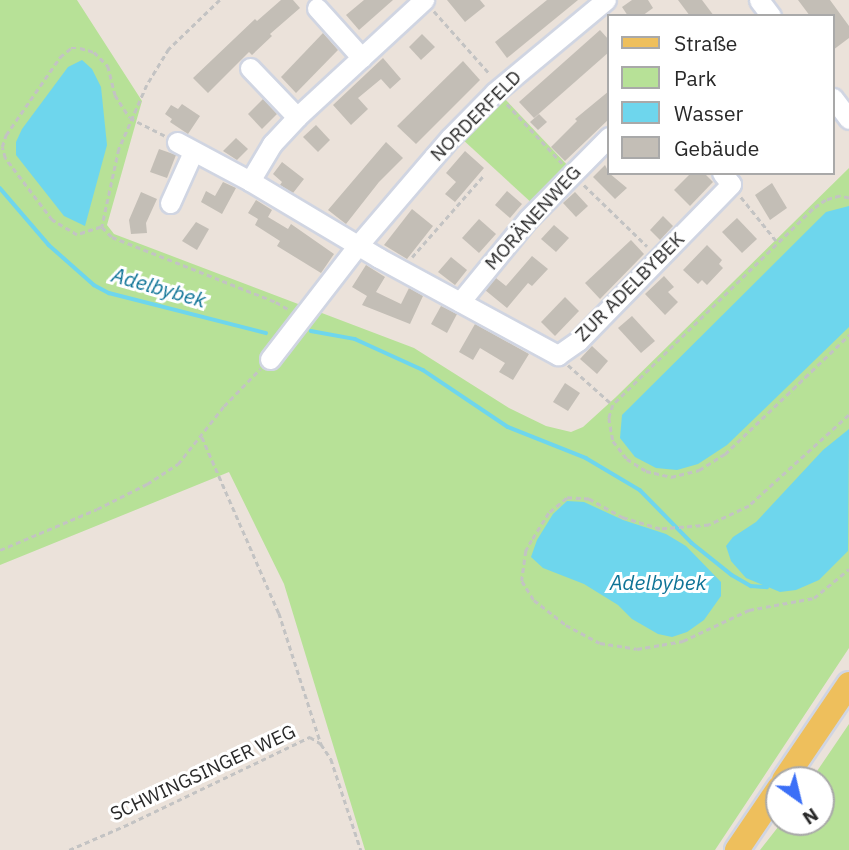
<!DOCTYPE html>
<meta charset="utf-8">
<style>
body{margin:0}
#map{position:relative;width:849px;height:850px;overflow:hidden;background:#ebe2da;font-family:"IBM Plex Sans",sans-serif}
div>[style]{position:absolute}
.green>*{inset:0;background:#b7e197}
.water>*{inset:0;background:#6ed6ed}
.stream>*{height:3.5px;margin:-1.75px;padding:0 1.75px;transform-origin:1.75px;border-radius:1.75px;background:#6ed6ed}
.building>*{inset:0;background:#c3beb6}
.path>*{height:2.5px;margin-top:-1.25px;transform-origin:0;background:repeating-linear-gradient(90deg,#c3c3c3 0 5px,transparent 0 8.5px)}
.roads{filter:drop-shadow(2px 0 #d0d5e2) drop-shadow(-2px 0 #d0d5e2) drop-shadow(0 2px #d0d5e2) drop-shadow(0 -2px #d0d5e2)}
.minor>*{height:19px;margin:-9.5px;padding:0 9.5px;transform-origin:9.5px;border-radius:9.5px;background:#fff}
.major>*{height:24px;margin:-12px;padding:0 12px;transform-origin:12px;border-radius:12px;background:#eebf5c}
span{translate:-50% -50%;white-space:nowrap;text-align:center;line-height:1.15;-webkit-text-stroke:6px #fff;paint-order:stroke}
.street-label{font-size:19px;color:#292929}
.water-label{font-size:21px;color:#0f7497;font-style:italic}
.legend{position:absolute;left:607px;top:14px;width:228px;height:161px;box-sizing:border-box;background:#fff;border:2px solid #a9a9a9;margin:0;padding:9px 12px;list-style:none;font-size:21px;color:#292929}
.legend li{display:flex;align-items:center;gap:14px;height:35px}
.legend b{width:35px;border:2px solid #a9a9a9}
.north{position:absolute;left:765px;top:766px;width:70px;height:70px;box-sizing:border-box;background:#fff;border:2px solid #a9a9a9;border-radius:50%;rotate:146deg;font-size:19px;font-weight:700;line-height:28px;text-align:center;color:#292929}
.north::after{content:'';display:block;margin:auto;width:24px;height:32px;background:#3b6ff7;clip-path:polygon(50% 0,100% 100%,50% 72%,0 100%)}
</style>
<div id="map">
<div class="green">
<i style="clip-path:polygon(0 0,77px 0,142px 101px,107px 225px,114px 234px,414px 348px,509px 408px,546px 426px,571px 432px,583px 427px,616px 397px,849px 168px,849px 648px,715px 850px,365px 850px,284px 584px,229px 472px,0 565px)"></i>
<i style="clip-path:polygon(504px 98px,570px 168px,534px 205px,461px 138px)"></i>
<i style="clip-path:polygon(849px 724px,849px 850px,760px 850px,782px 822px,821px 822px,821px 780px,811px 780px)"></i>
</div>
<div class="water">
<i style="clip-path:polygon(82px 60px,92px 69px,101px 87px,107px 145px,85px 226px,64px 216px,16px 155px,16px 142px,22px 129px,68px 67px)"></i>
<i style="clip-path:polygon(849px 206px,849px 327px,727px 445px,698px 464px,677px 470px,656px 468px,635px 457px,620px 438px,622px 415px,826px 212px)"></i>
<i style="clip-path:polygon(849px 429px,848px 551px,819px 580px,796px 590px,780px 592px,746px 578px,731px 561px,726px 546px,733px 537px,756px 522px,823px 450px)"></i>
<i style="clip-path:polygon(567px 501px,584px 502px,623px 520px,666px 534px,686px 546px,721px 582px,721px 596px,704px 620px,687px 632px,672px 637px,658px 634px,632px 619px,618px 605px,584px 584px,543px 568px,531px 557px,537px 540px,553px 514px)"></i>
</div>
<div class="stream">
<i style="left:0;top:188px;width:75px;rotate:49.3deg"></i>
<i style="left:49px;top:245px;width:60px;rotate:41.6deg"></i>
<i style="left:94px;top:285px;width:17px;rotate:28deg"></i>
<i style="left:109px;top:293px;width:162px;rotate:14.3deg"></i>
<i style="left:311px;top:331px;width:45px;rotate:10.3deg"></i>
<i style="left:355px;top:339px;width:75px;rotate:24.5deg"></i>
<i style="left:423px;top:370px;width:102px;rotate:33.8deg"></i>
<i style="left:508px;top:427px;width:84px;rotate:21.7deg"></i>
<i style="left:586px;top:458px;width:63px;rotate:30.7deg"></i>
<i style="left:640px;top:490px;width:74px;rotate:45.5deg"></i>
<i style="left:692px;top:543px;width:51px;rotate:38.7deg"></i>
<i style="left:732px;top:575px;width:22px;rotate:30deg"></i>
<i style="left:751px;top:586px;width:16px;rotate:4deg"></i>
</div>
<div class="building">
<i style="clip-path:polygon(281px 0,293px 0,300px 8px,270px 34px,272px 36px,252px 55px,249px 52px,208px 93px,193px 78px,255px 19px,257px 21px)"></i>
<i style="clip-path:polygon(364px 0,393px 0,359px 30px,346px 15px)"></i>
<i style="clip-path:polygon(447px 0,480px 0,485px 6px,465px 22px)"></i>
<i style="clip-path:polygon(547px 0,578px 0,507px 58px,495px 42px)"></i>
<i style="clip-path:polygon(632px 0,648px 0,653px 8px,642px 16px,628px 16px,622px 7px)"></i>
<i style="clip-path:polygon(678px 0,702px 0,714px 16px,690px 16px)"></i>
<i style="clip-path:polygon(798px 0,830px 0,849px 26px,849px 38px,833px 50px,833px 16px,810px 16px)"></i>
<i style="clip-path:polygon(600px 30px,609px 40px,609px 52px,534px 118px,519px 102px)"></i>
<i style="clip-path:polygon(323px 33px,338px 50px,296px 93px,281px 77px)"></i>
<i style="clip-path:polygon(422px 34px,435px 47px,421px 60px,409px 47px)"></i>
<i style="clip-path:polygon(383px 58px,401px 79px,390px 89px,381px 79px,358px 98px,368px 109px,351px 125px,333px 105px)"></i>
<i style="clip-path:polygon(463px 61px,480px 80px,416px 144px,397px 126px)"></i>
<i style="clip-path:polygon(609px 91px,609px 119px,565px 161px,551px 147px,577px 121px,575px 119px)"></i>
<i style="clip-path:polygon(263px 99px,277px 114px,262px 129px,248px 114px)"></i>
<i style="clip-path:polygon(182px 104px,200px 116px,188px 134px,170px 122px,172px 119px,165px 114px,171px 105px,178px 109px)"></i>
<i style="clip-path:polygon(539px 114px,547px 122px,538px 130px,530px 122px)"></i>
<i style="clip-path:polygon(316px 125px,330px 140px,318px 152px,303px 137px)"></i>
<i style="clip-path:polygon(236px 138px,248px 149px,237px 160px,223px 151px)"></i>
<i style="clip-path:polygon(386px 142px,403px 158px,379px 182px,346px 224px,328px 210px)"></i>
<i style="clip-path:polygon(159px 149px,176px 155px,167px 178px,150px 172px)"></i>
<i style="clip-path:polygon(465px 151px,484px 168px,455px 202px,445px 194px,456px 182px,446px 173px)"></i>
<i style="clip-path:polygon(282px 162px,304px 179px,293px 193px,280px 185px,282px 182px,273px 174px)"></i>
<i style="clip-path:polygon(605px 165px,609px 173px,627px 188px,615px 199px,593px 177px)"></i>
<i style="clip-path:polygon(691px 173px,704px 173px,713px 182px,690px 206px,674px 190px)"></i>
<i style="clip-path:polygon(223px 182px,236px 188px,222px 214px,201px 202px,206px 191px,215px 196px)"></i>
<i style="clip-path:polygon(772px 183px,787px 208px,770px 220px,755px 195px)"></i>
<i style="clip-path:polygon(507px 191px,522px 204px,510px 218px,495px 205px)"></i>
<i style="clip-path:polygon(141px 192px,157px 199px,146px 223px,147px 233px,131px 234px,129px 220px)"></i>
<i style="clip-path:polygon(575px 192px,588px 206px,576px 217px,563px 203px)"></i>
<i style="clip-path:polygon(256px 200px,272px 210px,268px 217px,288px 229px,291px 224px,334px 254px,321px 273px,277px 246px,280px 241px,255px 225px,258px 219px,248px 213px)"></i>
<i style="clip-path:polygon(412px 209px,433px 226px,407px 259px,384px 245px)"></i>
<i style="clip-path:polygon(663px 216px,673px 226px,660px 240px,650px 230px)"></i>
<i style="clip-path:polygon(737px 218px,757px 239px,742px 253px,722px 232px)"></i>
<i style="clip-path:polygon(479px 219px,496px 234px,479px 253px,462px 238px)"></i>
<i style="clip-path:polygon(196px 222px,209px 229px,197px 250px,182px 241px)"></i>
<i style="clip-path:polygon(554px 225px,569px 238px,556px 252px,541px 239px)"></i>
<i style="clip-path:polygon(631px 240px,644px 254px,600px 299px,585px 283px)"></i>
<i style="clip-path:polygon(707px 245px,722px 260px,719px 264px,723px 268px,707px 285px,702px 280px,698px 284px,683px 270px)"></i>
<i style="clip-path:polygon(532px 256px,548px 269px,532px 286px,528px 283px,507px 308px,485px 290px,496px 278px,506px 286px)"></i>
<i style="clip-path:polygon(451px 257px,467px 270px,455px 285px,438px 272px)"></i>
<i style="clip-path:polygon(366px 265px,385px 277px,376px 292px,401px 304px,409px 288px,423px 296px,410px 324px,362px 305px,367px 296px,352px 287px)"></i>
<i style="clip-path:polygon(664px 276px,674px 287px,668px 292px,678px 302px,665px 315px,645px 294px)"></i>
<i style="clip-path:polygon(565px 297px,579px 311px,555px 336px,541px 322px)"></i>
<i style="clip-path:polygon(441px 306px,457px 314px,447px 333px,431px 324px)"></i>
<i style="clip-path:polygon(632px 316px,655px 341px,641px 353px,618px 328px)"></i>
<i style="clip-path:polygon(475px 324px,529px 354px,513px 380px,499px 372px,505px 363px,480px 348px,473px 360px,459px 352px)"></i>
<i style="clip-path:polygon(592px 346px,608px 361px,597px 374px,580px 359px)"></i>
<i style="clip-path:polygon(565px 383px,580px 393px,568px 411px,553px 402px)"></i>
</div>
<div class="path">
<i style="left:220px;top:0;width:71px;rotate:136.1deg"></i>
<i style="left:169px;top:49px;width:42px;rotate:121.4deg"></i>
<i style="left:147px;top:85px;width:70px;rotate:113.6deg"></i>
<i style="left:119px;top:149px;width:80px;rotate:102.3deg"></i>
<i style="left:102px;top:227px;width:14px;rotate:45deg"></i>
<i style="left:112px;top:237px;width:176px;rotate:21.6deg"></i>
<i style="left:276px;top:302px;width:16px;rotate:30deg"></i>
<i style="left:434px;top:11px;width:84px;rotate:48.4deg"></i>
<i style="left:507px;top:104px;width:81px;rotate:47deg"></i>
<i style="left:584px;top:185px;width:88px;rotate:44.1deg"></i>
<i style="left:741px;top:197px;width:59px;rotate:51.2deg"></i>
<i style="left:849px;top:198px;width:9px;rotate:-167deg"></i>
<i style="left:840px;top:196px;width:15px;rotate:164deg"></i>
<i style="left:826px;top:200px;width:16px;rotate:145deg"></i>
<i style="left:813px;top:209px;width:280px;rotate:135.6deg"></i>
<i style="left:613px;top:405px;width:14px;rotate:107deg"></i>
<i style="left:609px;top:418px;width:23px;rotate:80deg"></i>
<i style="left:613px;top:441px;width:23px;rotate:52deg"></i>
<i style="left:627px;top:459px;width:22px;rotate:32deg"></i>
<i style="left:646px;top:471px;width:26px;rotate:13deg"></i>
<i style="left:671px;top:477px;width:29px;rotate:-14deg"></i>
<i style="left:699px;top:470px;width:31px;rotate:-32deg"></i>
<i style="left:725px;top:454px;width:172px;rotate:-43.8deg"></i>
<i style="left:101px;top:227px;width:25px;rotate:162deg"></i>
<i style="left:77px;top:235px;width:29px;rotate:-149deg"></i>
<i style="left:52px;top:220px;width:78px;rotate:-127.2deg"></i>
<i style="left:5px;top:158px;width:11px;rotate:-105deg"></i>
<i style="left:2px;top:147px;width:13px;rotate:-72deg"></i>
<i style="left:6px;top:135px;width:95px;rotate:-55.3deg"></i>
<i style="left:60px;top:57px;width:14px;rotate:-39deg"></i>
<i style="left:71px;top:48px;width:9px"></i>
<i style="left:80px;top:48px;width:15px;rotate:16deg"></i>
<i style="left:94px;top:52px;width:20px;rotate:45deg"></i>
<i style="left:108px;top:66px;width:30px;rotate:76deg"></i>
<i style="left:115px;top:95px;width:27px;rotate:57deg"></i>
<i style="left:130px;top:118px;width:39px;rotate:27deg"></i>
<i style="left:412px;top:257px;width:109px;rotate:-48.7deg"></i>
<i style="left:568px;top:365px;width:60px;rotate:41.6deg"></i>
<i style="left:849px;top:415px;width:135px;rotate:137.7deg"></i>
<i style="left:749px;top:506px;width:44px;rotate:154.6deg"></i>
<i style="left:709px;top:525px;width:49px;rotate:175.3deg"></i>
<i style="left:660px;top:529px;width:39px;rotate:-163deg"></i>
<i style="left:623px;top:518px;width:39px;rotate:-151deg"></i>
<i style="left:589px;top:499px;width:22px;rotate:-177deg"></i>
<i style="left:567px;top:498px;width:23px;rotate:140deg"></i>
<i style="left:549px;top:513px;width:32px;rotate:122deg"></i>
<i style="left:532px;top:540px;width:13px;rotate:119deg"></i>
<i style="left:526px;top:551px;width:30px;rotate:98deg"></i>
<i style="left:522px;top:581px;width:22px;rotate:58deg"></i>
<i style="left:534px;top:600px;width:41px;rotate:38deg"></i>
<i style="left:566px;top:625px;width:38px;rotate:28deg"></i>
<i style="left:600px;top:643px;width:37px;rotate:9deg"></i>
<i style="left:637px;top:649px;width:47px;rotate:-9.9deg"></i>
<i style="left:683px;top:641px;width:73px;rotate:-25.2deg"></i>
<i style="left:749px;top:610px;width:66px;rotate:-10.5deg"></i>
<i style="left:814px;top:598px;width:45px;rotate:-39.6deg"></i>
<i style="left:202px;top:437px;width:192px;rotate:66.4deg"></i>
<i style="left:279px;top:613px;width:138px;rotate:72.2deg"></i>
<i style="left:0;top:550px;width:105px;rotate:-22.9deg"></i>
<i style="left:97px;top:509px;width:56px;rotate:-26.6deg"></i>
<i style="left:147px;top:484px;width:37px;rotate:-33deg"></i>
<i style="left:178px;top:464px;width:74px;rotate:-51.6deg"></i>
<i style="left:224px;top:406px;width:52px;rotate:-45.8deg"></i>
<i style="left:69px;top:850px;width:68px;rotate:-23.5deg"></i>
<i style="left:131px;top:823px;width:199px;rotate:-25.7deg"></i>
<i style="left:310px;top:737px;width:13px;rotate:32deg"></i>
<i style="left:321px;top:744px;width:18px;rotate:56deg"></i>
<i style="left:331px;top:759px;width:96px;rotate:71.8deg"></i>
</div>
<div class="roads">
<div class="minor">
<i style="left:759px;top:0;width:20px;rotate:53deg"></i>
<i style="left:317px;top:8px;width:67px;rotate:48deg"></i>
<i style="left:250px;top:68px;width:68px;rotate:46.2deg"></i>
<i style="left:833px;top:98px;width:26px;rotate:53deg"></i>
<i style="left:177px;top:142px;width:83px;rotate:28.1deg"></i>
<i style="left:250px;top:181px;width:150px;rotate:30.8deg"></i>
<i style="left:379px;top:258px;width:204px;rotate:28.5deg"></i>
<i style="left:558px;top:355px;width:24px;rotate:-35deg"></i>
<i style="left:578px;top:341px;width:219px;rotate:-45.7deg"></i>
<i style="left:731px;top:184px;width:14px;rotate:-129deg"></i>
<i style="left:250px;top:181px;width:43px;rotate:-59.3deg"></i>
<i style="left:272px;top:144px;width:37px;rotate:-47deg"></i>
<i style="left:297px;top:117px;width:173px;rotate:-42.7deg"></i>
<i style="left:170px;top:203px;width:56px;rotate:-65.7deg"></i>
<i style="left:460px;top:302px;width:107px;rotate:-50.7deg"></i>
<i style="left:528px;top:219px;width:115px;rotate:-45.4deg"></i>
<i style="left:270px;top:359px;width:145px;rotate:-52.3deg"></i>
<i style="left:359px;top:244px;width:140px;rotate:-49.4deg"></i>
<i style="left:450px;top:138px;width:64px;rotate:-45.6deg"></i>
<i style="left:495px;top:92px;width:144px;rotate:-39.7deg"></i>
</div>
<div class="major">
<i style="left:784px;top:780px;width:116px;rotate:-55.9deg"></i>
<i style="left:737px;top:850px;width:75px;rotate:-55.9deg"></i>
</div>
</div>
<div class="street-label">
<span style="left:476px;top:116px;rotate:-45deg">NORDERFELD</span>
<span style="left:533px;top:218px;rotate:-48deg">MORÄNENWEG</span>
<span style="left:630px;top:287px;rotate:-45deg">ZUR ADELBYBEK</span>
<span style="left:203px;top:773px;rotate:-25deg">SCHWINGSINGER WEG</span>
</div>
<div class="water-label">
<span style="left:159px;top:287px;rotate:16deg">Adelbybek</span>
<span style="left:658px;top:582px">Adelbybek</span>
</div>
<ul class="legend">
<li><b style="height:9px;background:#eebf5c"></b>Straße</li>
<li><b style="height:19px;background:#b7e197"></b>Park</li>
<li><b style="height:19px;background:#6ed6ed"></b>Wasser</li>
<li><b style="height:19px;background:#c3beb6"></b>Gebäude</li>
</ul>
<div class="north">N</div>
</div>
